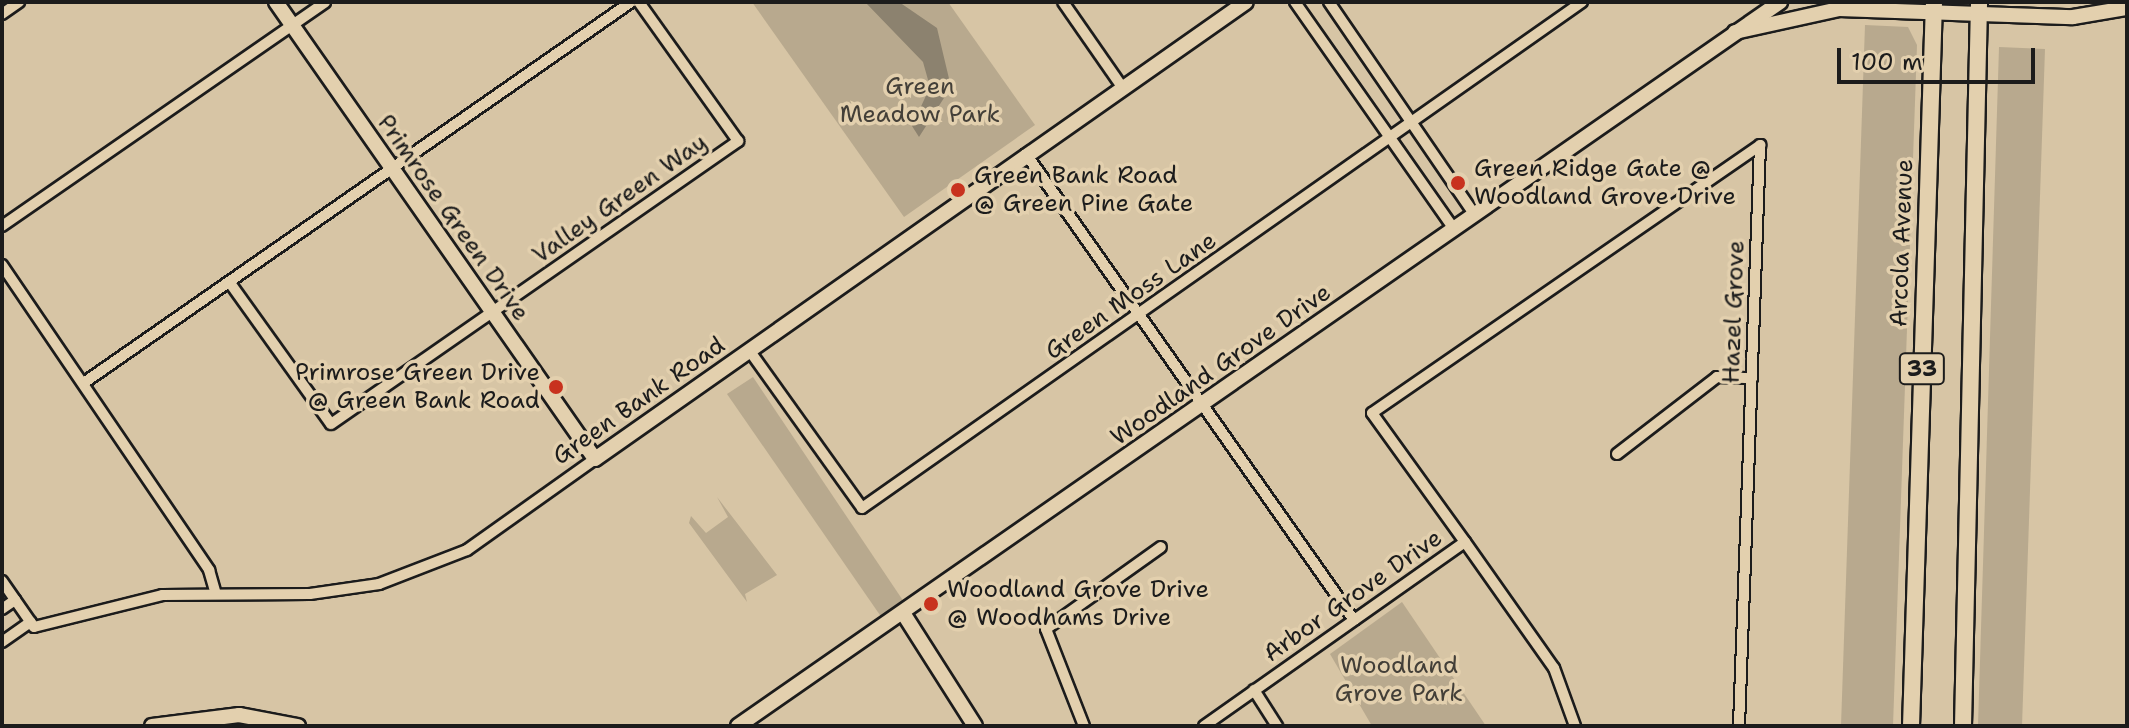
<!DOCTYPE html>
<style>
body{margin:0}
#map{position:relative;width:2129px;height:728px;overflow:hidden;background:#d7c5a5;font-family:"Shantell Sans",sans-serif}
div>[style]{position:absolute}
.green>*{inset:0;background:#b8a98e}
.water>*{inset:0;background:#8c826f}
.roads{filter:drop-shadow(2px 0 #1c1c1c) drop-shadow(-2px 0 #1c1c1c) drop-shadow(0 2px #1c1c1c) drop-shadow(0 -2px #1c1c1c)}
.street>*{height:10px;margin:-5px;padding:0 5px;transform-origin:5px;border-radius:5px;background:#e3d0ae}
.secondary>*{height:14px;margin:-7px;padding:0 7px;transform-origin:7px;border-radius:7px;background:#e3d0ae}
.primary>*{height:16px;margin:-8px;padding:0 8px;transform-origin:8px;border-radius:8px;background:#e3d0ae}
.dots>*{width:22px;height:22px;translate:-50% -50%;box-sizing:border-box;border:4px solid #e3d0ae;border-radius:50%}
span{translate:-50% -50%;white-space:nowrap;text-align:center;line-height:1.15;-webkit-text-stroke:7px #e3d0ae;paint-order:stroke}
.shield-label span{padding:2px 6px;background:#e3d0ae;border:2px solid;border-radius:6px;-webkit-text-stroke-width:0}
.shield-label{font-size:22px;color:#1c1c1c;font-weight:700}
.park-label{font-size:24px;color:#433f38}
.poi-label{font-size:24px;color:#1c1c1c}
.left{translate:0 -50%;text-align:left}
.right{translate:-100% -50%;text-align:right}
.street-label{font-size:24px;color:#1c1c1c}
.frame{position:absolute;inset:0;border:4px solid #1c1c1c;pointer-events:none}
.scale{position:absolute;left:1837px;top:48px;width:198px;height:36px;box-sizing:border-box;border:4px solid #1c1c1c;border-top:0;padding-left:10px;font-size:24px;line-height:28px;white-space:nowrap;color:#1c1c1c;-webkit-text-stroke:6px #e3d0ae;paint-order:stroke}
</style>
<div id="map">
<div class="green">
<i style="clip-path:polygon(752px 2px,948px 2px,1035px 125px,904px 217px)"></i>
<i style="clip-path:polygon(1865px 25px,1908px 27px,1917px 45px,1893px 726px,1841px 726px)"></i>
<i style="clip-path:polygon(1999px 47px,2045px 49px,2022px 726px,1978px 726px)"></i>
<i style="clip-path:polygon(753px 377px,904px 602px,882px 618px,727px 394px)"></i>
<i style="clip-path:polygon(717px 497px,777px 575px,745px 594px,747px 602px,689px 523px,691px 516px,706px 533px,728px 517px)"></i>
<i style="clip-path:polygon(1402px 602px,1486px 726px,1372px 726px,1330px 654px)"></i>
</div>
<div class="water">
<i style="clip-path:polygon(865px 2px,899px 2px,937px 28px,951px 87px,919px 137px,912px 126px,930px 87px,923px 62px)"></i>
</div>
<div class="roads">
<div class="street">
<i style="left:1063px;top:2px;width:103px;rotate:55.2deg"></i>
<i style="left:1295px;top:2px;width:277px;rotate:55deg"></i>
<i style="left:1329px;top:2px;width:258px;rotate:55.6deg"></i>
<i style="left:2px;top:14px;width:21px;rotate:-35deg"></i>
<i style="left:1026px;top:154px;width:570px;rotate:54.86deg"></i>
<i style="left:2px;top:226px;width:393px;rotate:-34.7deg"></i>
<i style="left:2px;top:265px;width:369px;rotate:55.8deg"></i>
<i style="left:209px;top:570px;width:22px;rotate:74deg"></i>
<i style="left:230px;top:283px;width:173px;rotate:54.4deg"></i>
<i style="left:331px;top:424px;width:496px;rotate:-34.8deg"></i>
<i style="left:738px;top:141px;width:171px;rotate:-125.5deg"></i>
<i style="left:749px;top:350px;width:194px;rotate:54.4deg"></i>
<i style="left:862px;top:508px;width:880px;rotate:-35.1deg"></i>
<i style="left:85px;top:382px;width:665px;rotate:-34.84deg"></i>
<i style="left:1617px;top:454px;width:126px;rotate:-37.6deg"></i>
<i style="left:1717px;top:377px;width:35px;rotate:2deg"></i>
<i style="left:1465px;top:542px;width:159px;rotate:-125.8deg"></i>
<i style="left:1372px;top:413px;width:472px;rotate:-34.6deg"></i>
<i style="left:1760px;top:145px;width:581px;rotate:92.07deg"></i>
<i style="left:2px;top:581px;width:56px;rotate:55.2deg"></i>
<i style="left:34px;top:627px;width:132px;rotate:-14deg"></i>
<i style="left:162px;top:595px;width:148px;rotate:-0.4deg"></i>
<i style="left:310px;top:594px;width:70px;rotate:-8.2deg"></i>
<i style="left:379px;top:584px;width:94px;rotate:-21.1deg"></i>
<i style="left:467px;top:550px;width:157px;rotate:-35.4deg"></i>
<i style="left:2px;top:609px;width:16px;rotate:-35deg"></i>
<i style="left:2px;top:642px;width:35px;rotate:-35deg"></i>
<i style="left:1254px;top:690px;width:43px;rotate:57.4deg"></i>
<i style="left:1084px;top:726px;width:104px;rotate:-111.4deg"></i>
<i style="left:1046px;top:629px;width:141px;rotate:-35.5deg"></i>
<i style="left:1204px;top:726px;width:319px;rotate:-35.2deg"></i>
<i style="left:1465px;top:542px;width:154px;rotate:54.8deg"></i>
<i style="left:1554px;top:668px;width:62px;rotate:70.1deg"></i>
</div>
<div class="secondary">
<i style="left:276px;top:2px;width:557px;rotate:55.08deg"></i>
<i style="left:595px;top:459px;width:795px;rotate:-35.07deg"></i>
<i style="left:1735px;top:32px;width:107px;rotate:-12.5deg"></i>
<i style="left:1839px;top:9px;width:234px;rotate:2deg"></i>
<i style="left:2073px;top:17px;width:55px;rotate:-9.5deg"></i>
<i style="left:905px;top:616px;width:130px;rotate:57.5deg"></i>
<i style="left:152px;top:726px;width:88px;rotate:-7.2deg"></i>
<i style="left:239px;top:715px;width:60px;rotate:10.6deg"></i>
<i style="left:738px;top:726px;width:1269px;rotate:-34.79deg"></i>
</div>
<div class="primary">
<i style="left:1911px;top:726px;width:724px;rotate:-88.18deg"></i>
<i style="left:1963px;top:726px;width:724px;rotate:-88.73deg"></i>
</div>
</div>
<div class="dots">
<i style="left:1458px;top:183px;background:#c8321e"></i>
<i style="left:958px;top:190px;background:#c8321e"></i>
<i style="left:556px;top:387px;background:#c8321e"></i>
<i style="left:931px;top:604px;background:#c8321e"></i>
</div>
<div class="shield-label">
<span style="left:1922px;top:369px">33</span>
</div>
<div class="park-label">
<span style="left:920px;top:101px">Green<br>Meadow Park</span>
<span style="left:1399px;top:680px">Woodland<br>Grove Park</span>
</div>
<div class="poi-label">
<span class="left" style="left:1474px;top:183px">Green Ridge Gate @<br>Woodland Grove Drive</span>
<span class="left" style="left:974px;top:190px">Green Bank Road<br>@ Green Pine Gate</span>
<span class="right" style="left:540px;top:387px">Primrose Green Drive<br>@ Green Bank Road</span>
<span class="left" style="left:947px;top:604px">Woodland Grove Drive<br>@ Woodhams Drive</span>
</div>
<div class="street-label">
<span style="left:620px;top:199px;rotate:-35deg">Valley Green Way</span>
<span style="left:453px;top:218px;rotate:55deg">Primrose Green Drive</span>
<span style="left:1902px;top:243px;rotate:-88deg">Arcola Avenue</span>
<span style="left:1131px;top:296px;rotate:-35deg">Green Moss Lane</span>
<span style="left:1734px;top:312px;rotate:-88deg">Hazel Grove</span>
<span style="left:1221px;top:365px;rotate:-35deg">Woodland Grove Drive</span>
<span style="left:639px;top:401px;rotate:-35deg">Green Bank Road</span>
<span style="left:1353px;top:596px;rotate:-35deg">Arbor Grove Drive</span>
</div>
<div class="frame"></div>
<div class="scale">100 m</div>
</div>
